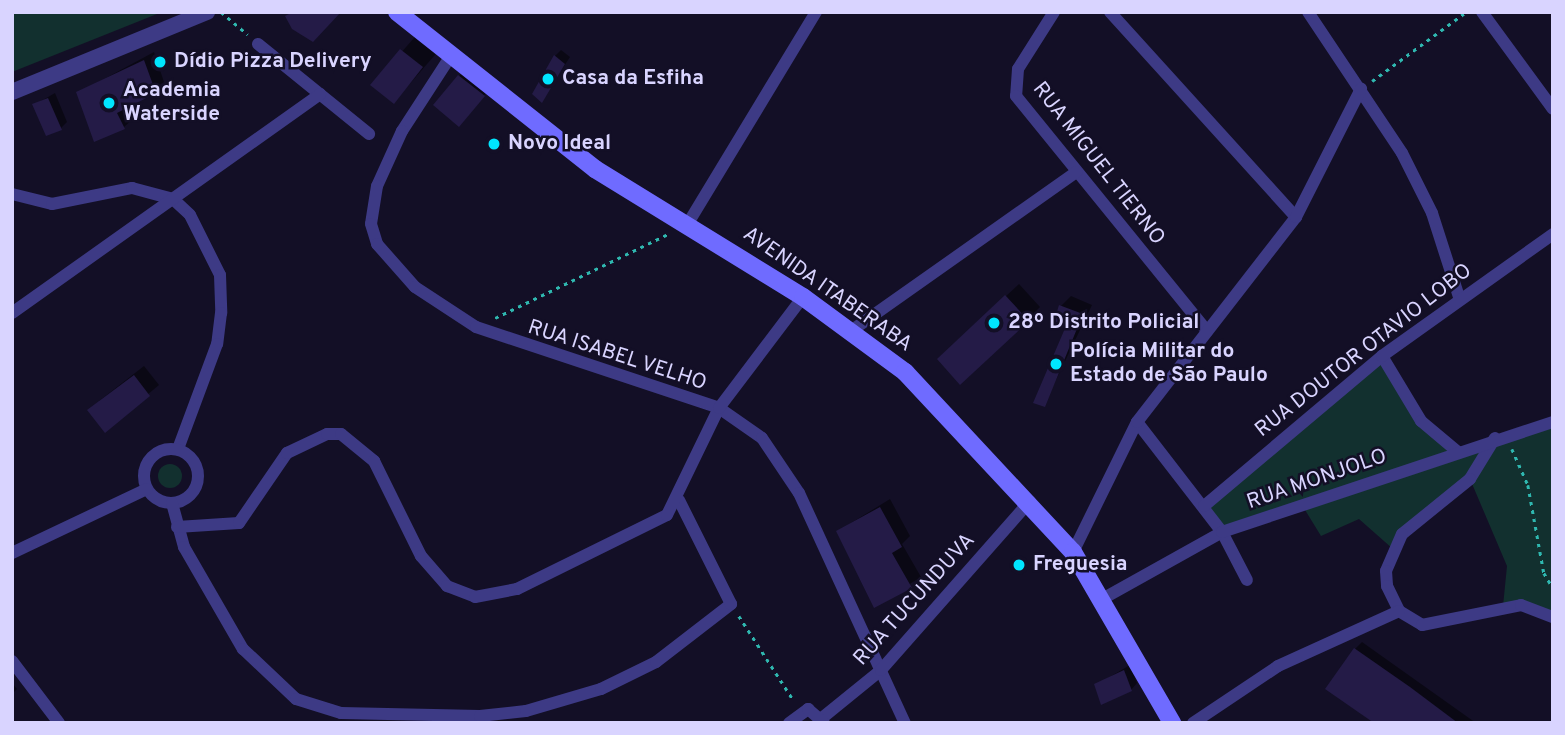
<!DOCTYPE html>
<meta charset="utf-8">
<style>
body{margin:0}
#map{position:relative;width:1565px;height:735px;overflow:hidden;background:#130f26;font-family:Overpass,sans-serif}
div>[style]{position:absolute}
.green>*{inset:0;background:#12302f}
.round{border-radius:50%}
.shadow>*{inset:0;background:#0007}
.building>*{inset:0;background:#241b47}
.path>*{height:2.5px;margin-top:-1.25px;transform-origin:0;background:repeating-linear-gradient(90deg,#2fb8b0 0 3.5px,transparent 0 8.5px)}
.minor>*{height:12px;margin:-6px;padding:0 6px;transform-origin:6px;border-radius:6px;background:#3d3a85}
.minor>.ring{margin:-6px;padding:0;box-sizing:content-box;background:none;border:12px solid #3d3a85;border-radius:50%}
.tertiary>*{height:16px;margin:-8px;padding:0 8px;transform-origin:8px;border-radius:8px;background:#3d3a85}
.secondary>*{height:18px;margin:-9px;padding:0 9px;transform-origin:9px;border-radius:9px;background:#6f6bff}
.dots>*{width:19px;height:19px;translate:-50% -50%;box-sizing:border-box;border:4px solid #130f26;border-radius:50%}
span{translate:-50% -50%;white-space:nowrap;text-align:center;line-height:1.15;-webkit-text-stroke:5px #130f26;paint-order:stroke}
.poi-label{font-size:21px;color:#d9d4ff;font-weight:700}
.left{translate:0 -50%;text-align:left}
.street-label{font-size:21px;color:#d9d4ff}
.frame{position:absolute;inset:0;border:14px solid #d9d4ff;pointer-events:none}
</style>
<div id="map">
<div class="green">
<i style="clip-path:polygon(12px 12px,162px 12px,12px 72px)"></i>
<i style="clip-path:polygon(1382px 356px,1391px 381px,1458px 451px,1553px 422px,1553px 617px,1503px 606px,1507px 566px,1470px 479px,1393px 549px,1359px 519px,1321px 536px,1302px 505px,1222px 532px,1204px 506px)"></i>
<i class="round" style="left:158px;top:464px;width:24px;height:24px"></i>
</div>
<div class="shadow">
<i style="clip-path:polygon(420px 31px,441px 48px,394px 102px,373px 85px)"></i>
<i style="clip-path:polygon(561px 50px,570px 57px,542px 100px,555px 56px)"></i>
<i style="clip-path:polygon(154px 52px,164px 82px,127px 106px,134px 118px,124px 127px,95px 140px,78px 93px)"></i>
<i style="clip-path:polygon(462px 73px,486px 93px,459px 124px,435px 105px)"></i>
<i style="clip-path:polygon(55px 93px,67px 122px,61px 128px,34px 105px)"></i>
<i style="clip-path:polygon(1019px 284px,1040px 307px,1028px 319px,952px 346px)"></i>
<i style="clip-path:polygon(1071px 296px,1092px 305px,1044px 405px,1068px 325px,1061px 306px)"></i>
<i style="clip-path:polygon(144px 366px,159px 385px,105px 430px,99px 401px)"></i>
<i style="clip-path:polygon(890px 499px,910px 536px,902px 544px,921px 577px,874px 606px,838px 531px)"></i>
<i style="clip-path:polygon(1362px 642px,1476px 723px,1380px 723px,1355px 649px)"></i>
<i style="clip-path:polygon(1130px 665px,1137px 683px,1131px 690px,1096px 685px)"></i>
<i style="clip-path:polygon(12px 683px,17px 689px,12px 694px)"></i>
</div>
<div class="building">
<i style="clip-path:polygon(293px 12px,341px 12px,313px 42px,292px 29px,285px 16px)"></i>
<i style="clip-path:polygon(400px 49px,423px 67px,394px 104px,370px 85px)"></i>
<i style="clip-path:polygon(554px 55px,565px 64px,542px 103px,532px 94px)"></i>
<i style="clip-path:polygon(144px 60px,156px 93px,117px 113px,125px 129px,94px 142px,76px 92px)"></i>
<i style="clip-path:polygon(458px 75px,485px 96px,459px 127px,433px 105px)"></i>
<i style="clip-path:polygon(48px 98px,62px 130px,46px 136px,32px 104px)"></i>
<i style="clip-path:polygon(1005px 295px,1029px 321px,960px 385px,937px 359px)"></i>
<i style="clip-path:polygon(1059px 305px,1083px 314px,1045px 407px,1033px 403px,1066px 326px,1054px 321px)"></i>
<i style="clip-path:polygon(134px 375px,150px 396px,105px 433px,87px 410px)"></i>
<i style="clip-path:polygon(880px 507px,902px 547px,892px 553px,912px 588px,874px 608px,836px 531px)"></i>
<i style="clip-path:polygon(1354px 648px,1410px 687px,1458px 723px,1374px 723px,1325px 689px)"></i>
<i style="clip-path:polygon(1124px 670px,1132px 691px,1101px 705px,1094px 684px)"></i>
</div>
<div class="path">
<i style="left:221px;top:12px;width:35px;rotate:40deg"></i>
<i style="left:1372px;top:81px;width:117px;rotate:-36.3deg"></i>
<i style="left:495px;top:318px;width:192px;rotate:-25.9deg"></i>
<i style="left:1512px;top:449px;width:39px;rotate:66deg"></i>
<i style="left:1528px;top:485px;width:89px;rotate:79.7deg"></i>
<i style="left:1544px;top:573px;width:17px;rotate:59deg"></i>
<i style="left:739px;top:616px;width:101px;rotate:57.1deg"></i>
</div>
<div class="minor">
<i style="left:1054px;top:12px;width:67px;rotate:122.3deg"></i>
<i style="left:1018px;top:69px;width:27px;rotate:94deg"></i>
<i style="left:1016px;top:96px;width:303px;rotate:50.9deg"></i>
<i style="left:1110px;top:12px;width:277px;rotate:47.8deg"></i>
<i style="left:1308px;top:12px;width:169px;rotate:56.3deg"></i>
<i style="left:1402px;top:153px;width:67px;rotate:63.4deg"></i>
<i style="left:1432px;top:213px;width:88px;rotate:72.2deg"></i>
<i style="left:1482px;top:12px;width:120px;rotate:53.8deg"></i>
<i style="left:258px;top:44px;width:143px;rotate:39deg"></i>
<i style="left:452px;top:54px;width:92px;rotate:123deg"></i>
<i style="left:402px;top:131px;width:60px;rotate:114.4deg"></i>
<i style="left:377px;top:186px;width:38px;rotate:99deg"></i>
<i style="left:371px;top:224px;width:21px;rotate:73deg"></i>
<i style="left:377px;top:244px;width:57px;rotate:48.5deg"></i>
<i style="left:415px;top:287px;width:73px;rotate:33.3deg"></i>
<i style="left:476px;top:327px;width:256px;rotate:18.4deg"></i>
<i style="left:719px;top:408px;width:52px;rotate:34.9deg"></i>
<i style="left:762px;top:438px;width:66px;rotate:56.1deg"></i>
<i style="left:799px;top:493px;width:253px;rotate:65.3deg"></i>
<i style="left:12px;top:194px;width:41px;rotate:14deg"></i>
<i style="left:52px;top:204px;width:82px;rotate:-11.3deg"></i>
<i style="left:132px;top:188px;width:42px;rotate:15deg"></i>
<i style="left:173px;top:199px;width:23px;rotate:43deg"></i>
<i style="left:190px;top:215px;width:67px;rotate:63.4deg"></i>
<i style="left:220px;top:275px;width:38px;rotate:88deg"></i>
<i style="left:221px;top:313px;width:31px;rotate:97deg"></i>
<i style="left:217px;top:344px;width:112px;rotate:110.4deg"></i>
<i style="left:687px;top:225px;width:249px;rotate:-58.8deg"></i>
<i style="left:12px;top:313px;width:378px;rotate:-35.4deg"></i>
<i style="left:851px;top:331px;width:276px;rotate:-35.2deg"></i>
<i style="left:1382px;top:356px;width:76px;rotate:59deg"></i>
<i style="left:1421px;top:421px;width:48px;rotate:40deg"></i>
<i style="left:1137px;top:422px;width:139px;rotate:52.3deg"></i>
<i style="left:1222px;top:532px;width:54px;rotate:62.5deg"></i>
<i style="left:1495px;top:438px;width:48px;rotate:121.4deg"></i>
<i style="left:1470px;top:479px;width:87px;rotate:141deg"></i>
<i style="left:1402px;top:534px;width:40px;rotate:113.4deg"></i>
<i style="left:1386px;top:571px;width:15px;rotate:86deg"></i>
<i style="left:1387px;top:586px;width:28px;rotate:64deg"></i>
<i style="left:1399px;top:611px;width:27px;rotate:31deg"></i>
<i style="left:1422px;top:625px;width:101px;rotate:-11.4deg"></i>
<i style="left:1521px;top:605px;width:34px;rotate:21deg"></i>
<i class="ring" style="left:144px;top:449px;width:42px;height:42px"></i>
<i style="left:172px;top:503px;width:46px;rotate:74.7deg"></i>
<i style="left:184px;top:547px;width:118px;rotate:60deg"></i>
<i style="left:243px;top:649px;width:73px;rotate:43.3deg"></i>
<i style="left:296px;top:699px;width:47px;rotate:17.3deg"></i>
<i style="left:341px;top:713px;width:139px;rotate:1.2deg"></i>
<i style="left:480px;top:716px;width:46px;rotate:-6.2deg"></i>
<i style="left:526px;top:711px;width:78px;rotate:-16.3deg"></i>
<i style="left:601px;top:689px;width:61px;rotate:-26.1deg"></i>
<i style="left:656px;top:662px;width:95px;rotate:-37.7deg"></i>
<i style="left:731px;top:604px;width:116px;rotate:-116.6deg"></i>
<i style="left:1204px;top:506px;width:233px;rotate:-40.1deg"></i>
<i style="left:1382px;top:356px;width:210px;rotate:-35.5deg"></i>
<i style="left:177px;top:527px;width:62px;rotate:-3.7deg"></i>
<i style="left:239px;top:523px;width:85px;rotate:-55.6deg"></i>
<i style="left:287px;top:453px;width:44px;rotate:-25.4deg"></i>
<i style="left:327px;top:434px;width:14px"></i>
<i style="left:341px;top:434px;width:43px;rotate:39.3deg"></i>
<i style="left:374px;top:461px;width:106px;rotate:63.7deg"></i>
<i style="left:421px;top:556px;width:40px;rotate:49deg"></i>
<i style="left:447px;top:586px;width:30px;rotate:21deg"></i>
<i style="left:475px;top:597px;width:43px;rotate:-10.8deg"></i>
<i style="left:517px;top:589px;width:167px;rotate:-26.3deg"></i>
<i style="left:667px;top:515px;width:119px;rotate:-64.1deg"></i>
<i style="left:719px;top:408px;width:139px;rotate:-52.9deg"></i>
<i style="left:1073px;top:552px;width:145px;rotate:-63.8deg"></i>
<i style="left:1137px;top:422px;width:259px;rotate:-52.2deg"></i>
<i style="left:1296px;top:217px;width:144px;rotate:-63.1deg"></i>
<i style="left:12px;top:553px;width:149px;rotate:-25.4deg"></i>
<i style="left:1104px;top:598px;width:135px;rotate:-29.2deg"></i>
<i style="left:1222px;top:532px;width:349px;rotate:-18.4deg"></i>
<i style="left:12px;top:661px;width:78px;rotate:52.8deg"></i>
<i style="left:822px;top:718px;width:76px;rotate:-39.1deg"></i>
<i style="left:881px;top:670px;width:225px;rotate:-48.6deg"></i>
<i style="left:789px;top:723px;width:24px;rotate:-36deg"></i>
<i style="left:808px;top:709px;width:21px;rotate:41deg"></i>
<i style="left:1193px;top:723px;width:102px;rotate:-33.8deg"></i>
<i style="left:1278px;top:666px;width:133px;rotate:-24.4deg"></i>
</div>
<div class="tertiary">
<i style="left:12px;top:92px;width:211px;rotate:-22.3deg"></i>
</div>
<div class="secondary">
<i style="left:397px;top:12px;width:253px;rotate:38.4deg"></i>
<i style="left:595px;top:169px;width:244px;rotate:31.6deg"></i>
<i style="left:803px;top:297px;width:127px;rotate:36.3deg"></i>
<i style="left:905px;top:372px;width:246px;rotate:47deg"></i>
<i style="left:1073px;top:552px;width:198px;rotate:59.9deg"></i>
</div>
<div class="dots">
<i style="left:160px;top:62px;background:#00e5ff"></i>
<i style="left:548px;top:79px;background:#00e5ff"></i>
<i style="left:109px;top:103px;background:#00e5ff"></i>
<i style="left:494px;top:144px;background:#00e5ff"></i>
<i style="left:994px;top:323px;background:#00e5ff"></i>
<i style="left:1056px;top:364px;background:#00e5ff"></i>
<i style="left:1019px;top:565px;background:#00e5ff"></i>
</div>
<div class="poi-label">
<span class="left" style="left:174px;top:62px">Dídio Pizza Delivery</span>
<span class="left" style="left:562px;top:79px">Casa da Esfiha</span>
<span class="left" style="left:123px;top:103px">Academia<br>Waterside</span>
<span class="left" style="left:508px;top:144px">Novo Ideal</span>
<span class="left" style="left:1008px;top:323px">28º Distrito Policial</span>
<span class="left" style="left:1070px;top:364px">Polícia Militar do<br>Estado de São Paulo</span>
<span class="left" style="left:1033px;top:565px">Freguesia</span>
</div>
<div class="street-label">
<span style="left:1098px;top:164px;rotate:52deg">RUA MIGUEL TIERNO</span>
<span style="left:827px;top:290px;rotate:35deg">AVENIDA ITABERABA</span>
<span style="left:1364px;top:351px;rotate:-38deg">RUA DOUTOR OTAVIO LOBO</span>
<span style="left:617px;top:356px;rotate:18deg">RUA ISABEL VELHO</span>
<span style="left:1317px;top:480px;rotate:-19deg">RUA MONJOLO</span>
<span style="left:915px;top:600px;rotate:-48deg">RUA TUCUNDUVA</span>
</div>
<div class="frame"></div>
</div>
